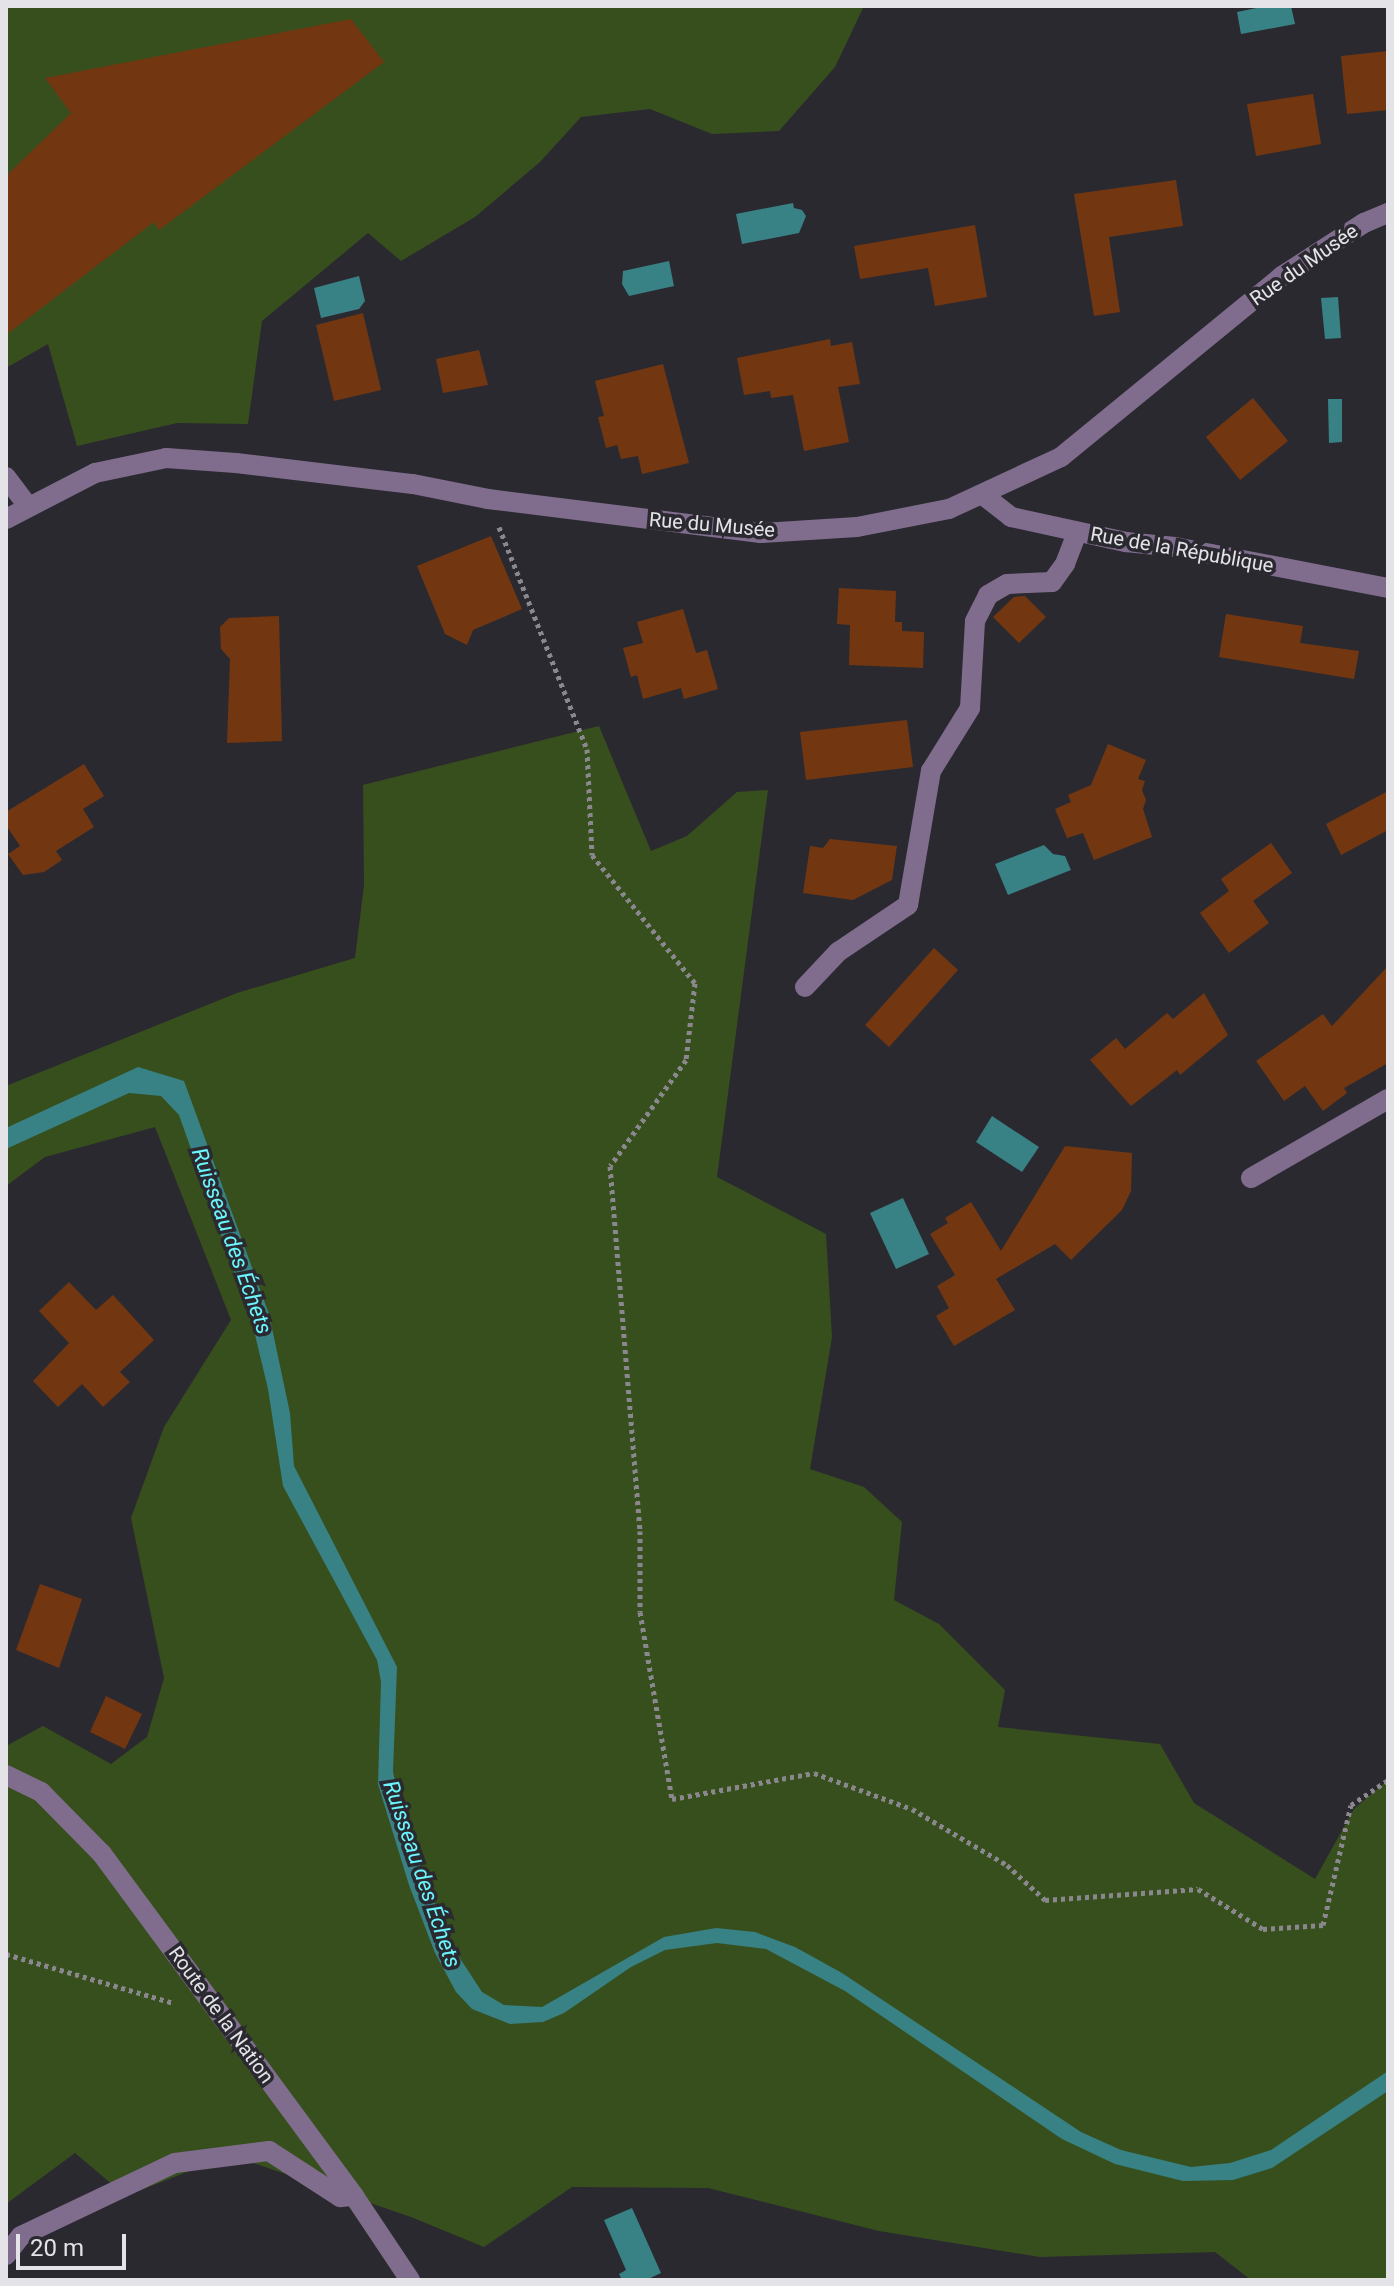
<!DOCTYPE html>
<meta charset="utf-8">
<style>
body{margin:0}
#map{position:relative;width:1394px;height:2286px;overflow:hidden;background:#2b2930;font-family:Roboto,sans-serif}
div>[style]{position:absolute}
.green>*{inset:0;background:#374f1d}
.water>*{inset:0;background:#388185}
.building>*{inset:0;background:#723711}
.path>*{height:5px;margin-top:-2.5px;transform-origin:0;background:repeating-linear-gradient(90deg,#8a888e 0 4px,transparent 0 8px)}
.minor>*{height:20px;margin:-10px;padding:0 10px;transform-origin:10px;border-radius:10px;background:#806d8e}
span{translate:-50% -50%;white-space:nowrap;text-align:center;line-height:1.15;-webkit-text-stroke:7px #2b2930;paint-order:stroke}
.street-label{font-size:20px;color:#e4e3e8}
.water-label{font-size:22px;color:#6bf6fd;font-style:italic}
.frame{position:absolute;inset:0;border:8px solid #e4e3e8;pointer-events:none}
.scale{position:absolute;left:16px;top:2234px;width:110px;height:36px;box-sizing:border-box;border:4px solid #e4e3e8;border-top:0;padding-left:10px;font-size:24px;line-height:28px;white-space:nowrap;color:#e4e3e8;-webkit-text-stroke:6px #2b2930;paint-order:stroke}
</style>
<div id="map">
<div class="green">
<i style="clip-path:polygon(6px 6px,864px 6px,835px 67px,779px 131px,712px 134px,650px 109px,581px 117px,540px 162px,475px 217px,401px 261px,368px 233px,262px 321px,248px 424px,177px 423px,77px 446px,48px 344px,6px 368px)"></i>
<i style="clip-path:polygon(599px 726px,651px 851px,687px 836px,737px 792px,768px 790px,717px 1177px,826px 1234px,832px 1337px,810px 1469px,864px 1487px,902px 1522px,894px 1600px,939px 1624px,1005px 1690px,998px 1727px,1160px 1744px,1194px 1803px,1315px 1879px,1354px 1809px,1388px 1780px,1388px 2280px,1251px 2280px,1215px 2252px,1040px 2257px,879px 2231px,708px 2188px,572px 2187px,484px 2247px,411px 2217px,230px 2155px,126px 2196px,75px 2153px,6px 2204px,6px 1746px,43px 1726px,111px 1764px,147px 1737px,164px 1678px,131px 1518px,164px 1427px,231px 1320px,155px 1127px,45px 1157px,6px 1186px,6px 1086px,237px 993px,355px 958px,364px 885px,363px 785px)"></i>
</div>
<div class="water">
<i style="clip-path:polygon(1266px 6px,1291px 6px,1295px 24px,1241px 34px,1237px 12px)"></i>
<i style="clip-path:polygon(793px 203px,794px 208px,802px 210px,806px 216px,799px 233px,742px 244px,736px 214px)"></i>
<i style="clip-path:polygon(669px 261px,674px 286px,629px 296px,622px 284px,623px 271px)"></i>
<i style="clip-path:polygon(359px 276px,365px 301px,359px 309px,321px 318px,314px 288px)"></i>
<i style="clip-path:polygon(1338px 297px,1341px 338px,1325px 339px,1321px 298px)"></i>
<i style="clip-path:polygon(1328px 399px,1342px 399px,1342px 442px,1329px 443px)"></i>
<i style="clip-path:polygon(1044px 845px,1053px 854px,1065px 856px,1071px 870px,1008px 895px,995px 864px)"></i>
<i style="clip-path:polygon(138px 1067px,184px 1081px,269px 1314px,290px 1413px,294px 1466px,397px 1667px,393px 1772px,406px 1828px,450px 1943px,482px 1992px,504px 2005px,542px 2007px,664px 1937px,716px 1928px,755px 1932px,795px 1947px,842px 1973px,1081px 2132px,1121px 2150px,1191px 2167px,1230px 2163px,1271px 2150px,1388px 2071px,1388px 2091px,1272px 2168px,1233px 2180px,1183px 2181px,1115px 2164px,1062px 2139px,845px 1991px,766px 1949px,717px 1943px,665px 1950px,631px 1967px,564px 2013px,543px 2022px,510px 2024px,472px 2009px,456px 1992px,435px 1953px,409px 1885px,378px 1784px,381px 1682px,377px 1660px,283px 1486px,268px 1389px,252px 1322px,179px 1115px,161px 1096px,129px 1093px,6px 1149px,6px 1128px)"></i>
<i style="clip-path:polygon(992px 1116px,1039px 1147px,1022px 1172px,976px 1142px)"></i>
<i style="clip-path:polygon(903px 1198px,929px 1254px,896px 1269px,870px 1213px)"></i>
<i style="clip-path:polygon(632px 2208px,661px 2273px,646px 2280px,622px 2280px,619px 2274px,626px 2270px,604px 2220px)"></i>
</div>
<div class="building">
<i style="clip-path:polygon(351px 19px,384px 62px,159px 230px,154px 222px,6px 335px,6px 176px,71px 113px,45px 78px)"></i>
<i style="clip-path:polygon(1388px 51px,1388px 110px,1347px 114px,1341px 56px)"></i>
<i style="clip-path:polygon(1313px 94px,1321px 144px,1256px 156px,1247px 104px)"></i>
<i style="clip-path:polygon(1176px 180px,1183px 226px,1109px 237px,1120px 312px,1094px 316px,1074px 194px)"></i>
<i style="clip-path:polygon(975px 225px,987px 297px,935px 306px,928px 268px,860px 279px,854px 246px)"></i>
<i style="clip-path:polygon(363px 313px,381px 390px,334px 401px,316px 325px)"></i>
<i style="clip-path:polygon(830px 339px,831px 346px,852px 342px,860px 384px,838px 387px,849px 442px,804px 451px,793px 395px,771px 398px,770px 391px,744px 395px,737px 358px)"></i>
<i style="clip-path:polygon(479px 350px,488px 385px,443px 393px,436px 359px)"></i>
<i style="clip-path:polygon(663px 364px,689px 463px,642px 474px,638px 456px,621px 459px,617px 445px,606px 448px,598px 417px,604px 416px,595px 381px)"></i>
<i style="clip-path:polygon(1253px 398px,1288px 441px,1240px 480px,1206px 437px)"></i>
<i style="clip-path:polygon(491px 536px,522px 609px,473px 630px,467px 645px,445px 634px,417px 566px)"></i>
<i style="clip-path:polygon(839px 588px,896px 591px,895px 622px,902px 622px,902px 631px,924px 632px,923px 668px,849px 665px,850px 625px,837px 624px)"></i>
<i style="clip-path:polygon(1025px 596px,1046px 617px,1019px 643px,993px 617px,1014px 597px)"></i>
<i style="clip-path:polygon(683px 609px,696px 653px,707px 650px,718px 689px,684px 699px,681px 688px,643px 699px,637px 675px,631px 677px,623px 648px,643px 643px,637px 622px)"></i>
<i style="clip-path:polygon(1226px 614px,1303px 626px,1300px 643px,1359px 651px,1354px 679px,1219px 657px)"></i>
<i style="clip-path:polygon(279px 616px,282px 741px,227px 743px,230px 659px,221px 649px,220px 627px,229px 618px)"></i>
<i style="clip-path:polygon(907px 720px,913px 767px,806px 780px,800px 732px)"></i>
<i style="clip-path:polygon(1108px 744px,1146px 760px,1138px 779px,1145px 781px,1142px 790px,1146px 800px,1143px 809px,1152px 837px,1094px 860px,1083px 833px,1067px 838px,1055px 809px,1071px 802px,1068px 795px,1091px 785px)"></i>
<i style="clip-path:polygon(84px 764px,104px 796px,83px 809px,94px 827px,56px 851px,62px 860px,44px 872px,23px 875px,8px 854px,20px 846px,6px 825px,6px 812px)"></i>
<i style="clip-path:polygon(1388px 791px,1388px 830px,1341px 855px,1326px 824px)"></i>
<i style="clip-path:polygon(830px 839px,897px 846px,892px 880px,853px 900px,803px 893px,810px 846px,823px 848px)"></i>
<i style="clip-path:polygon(1271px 843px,1292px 873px,1253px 901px,1269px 923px,1229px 953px,1200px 913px,1229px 891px,1221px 879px)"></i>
<i style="clip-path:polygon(934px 948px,958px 970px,889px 1047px,865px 1025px)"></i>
<i style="clip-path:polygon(1388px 966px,1388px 1063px,1344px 1088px,1347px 1093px,1323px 1111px,1305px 1086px,1284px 1101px,1256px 1061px,1323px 1014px,1332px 1026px)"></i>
<i style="clip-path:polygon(1204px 993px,1228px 1035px,1180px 1075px,1177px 1070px,1131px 1106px,1090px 1060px,1116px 1038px,1125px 1049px,1167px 1013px,1173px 1019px)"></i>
<i style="clip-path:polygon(1065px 1146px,1132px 1153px,1131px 1191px,1122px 1210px,1071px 1260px,1055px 1244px,996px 1279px,1015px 1310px,954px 1346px,936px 1316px,949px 1308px,937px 1286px,955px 1275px,930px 1234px,948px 1223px,945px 1218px,971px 1202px,1001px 1251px)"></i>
<i style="clip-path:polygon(69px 1282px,96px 1310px,113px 1295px,154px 1340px,120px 1372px,130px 1382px,103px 1407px,82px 1384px,58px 1407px,33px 1381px,69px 1343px,39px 1311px)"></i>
<i style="clip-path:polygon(40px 1584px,82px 1599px,59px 1668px,16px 1650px)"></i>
<i style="clip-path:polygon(106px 1696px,142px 1714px,125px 1749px,90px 1732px)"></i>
</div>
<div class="path">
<i style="left:499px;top:527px;width:239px;rotate:68.4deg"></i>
<i style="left:587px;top:749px;width:106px;rotate:87.3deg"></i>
<i style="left:592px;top:855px;width:164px;rotate:51.2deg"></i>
<i style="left:695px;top:983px;width:78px;rotate:96.7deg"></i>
<i style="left:686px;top:1060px;width:130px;rotate:125.6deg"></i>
<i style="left:610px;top:1166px;width:366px;rotate:85.3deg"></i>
<i style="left:640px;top:1531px;width:81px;rotate:90deg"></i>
<i style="left:640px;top:1612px;width:190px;rotate:80.3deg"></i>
<i style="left:672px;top:1799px;width:144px;rotate:-10.4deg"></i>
<i style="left:814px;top:1773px;width:104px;rotate:20.2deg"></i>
<i style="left:912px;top:1809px;width:110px;rotate:30.5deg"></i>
<i style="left:1007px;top:1865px;width:52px;rotate:42.6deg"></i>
<i style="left:1045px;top:1900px;width:153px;rotate:-4.1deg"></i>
<i style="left:1198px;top:1889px;width:76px;rotate:31.6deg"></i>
<i style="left:1263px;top:1929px;width:60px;rotate:-3.8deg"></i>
<i style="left:1323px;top:1925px;width:123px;rotate:-76.9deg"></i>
<i style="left:1351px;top:1805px;width:45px;rotate:-34deg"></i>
<i style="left:6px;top:1954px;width:175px;rotate:16.3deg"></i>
</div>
<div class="minor">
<i style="left:6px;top:477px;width:35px;rotate:53deg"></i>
<i style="left:983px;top:495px;width:36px;rotate:38deg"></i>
<i style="left:1011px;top:517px;width:118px;rotate:12.3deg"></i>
<i style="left:1126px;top:542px;width:49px;rotate:5.8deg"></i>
<i style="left:1175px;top:547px;width:217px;rotate:10.9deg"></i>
<i style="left:6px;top:519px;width:100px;rotate:-27.3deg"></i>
<i style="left:95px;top:473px;width:73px;rotate:-11.9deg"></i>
<i style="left:166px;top:458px;width:70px;rotate:4.1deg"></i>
<i style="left:236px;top:463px;width:178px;rotate:6.8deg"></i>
<i style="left:413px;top:484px;width:76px;rotate:11.3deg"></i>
<i style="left:488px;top:499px;width:275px;rotate:7.1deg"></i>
<i style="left:761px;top:533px;width:96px;rotate:-3.6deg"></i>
<i style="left:857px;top:527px;width:94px;rotate:-11.1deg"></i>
<i style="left:949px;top:509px;width:123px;rotate:-24.9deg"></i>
<i style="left:1061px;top:457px;width:286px;rotate:-39.3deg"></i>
<i style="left:1282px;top:276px;width:98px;rotate:-32.9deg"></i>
<i style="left:1364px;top:223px;width:26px;rotate:-23deg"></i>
<i style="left:805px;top:987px;width:48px;rotate:-46.7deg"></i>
<i style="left:838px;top:952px;width:84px;rotate:-33.9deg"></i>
<i style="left:908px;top:905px;width:136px;rotate:-80.3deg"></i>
<i style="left:931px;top:771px;width:74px;rotate:-58.2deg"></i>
<i style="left:970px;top:708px;width:87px;rotate:-86.7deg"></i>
<i style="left:975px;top:621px;width:29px;rotate:-63deg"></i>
<i style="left:988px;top:595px;width:22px;rotate:-30deg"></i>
<i style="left:1007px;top:584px;width:45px;rotate:-2.5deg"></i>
<i style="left:1052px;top:582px;width:22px;rotate:-54deg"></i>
<i style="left:1065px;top:564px;width:34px;rotate:-69deg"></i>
<i style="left:1251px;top:1178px;width:158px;rotate:-30deg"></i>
<i style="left:6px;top:1775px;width:39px;rotate:26deg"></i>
<i style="left:41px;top:1792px;width:87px;rotate:45.5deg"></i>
<i style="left:102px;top:1854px;width:425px;rotate:53.6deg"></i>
<i style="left:354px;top:2196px;width:101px;rotate:56.3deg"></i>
<i style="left:6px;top:2255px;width:24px;rotate:-52deg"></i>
<i style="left:21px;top:2236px;width:170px;rotate:-25.4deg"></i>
<i style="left:175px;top:2163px;width:95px;rotate:-7.3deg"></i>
<i style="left:269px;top:2151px;width:85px;rotate:32.9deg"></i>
<i style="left:340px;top:2197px;width:14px;rotate:-4deg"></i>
</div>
<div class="street-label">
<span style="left:1304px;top:265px;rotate:-35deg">Rue du Musée</span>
<span style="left:712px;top:525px;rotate:5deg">Rue du Musée</span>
<span style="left:1182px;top:550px;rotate:10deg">Rue de la République</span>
<span style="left:221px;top:2015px;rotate:54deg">Route de la Nation</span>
</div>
<div class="water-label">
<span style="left:232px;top:1241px;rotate:70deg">Ruisseau des Échets</span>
<span style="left:422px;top:1874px;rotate:71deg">Ruisseau des Échets</span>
</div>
<div class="frame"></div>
<div class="scale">20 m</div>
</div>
